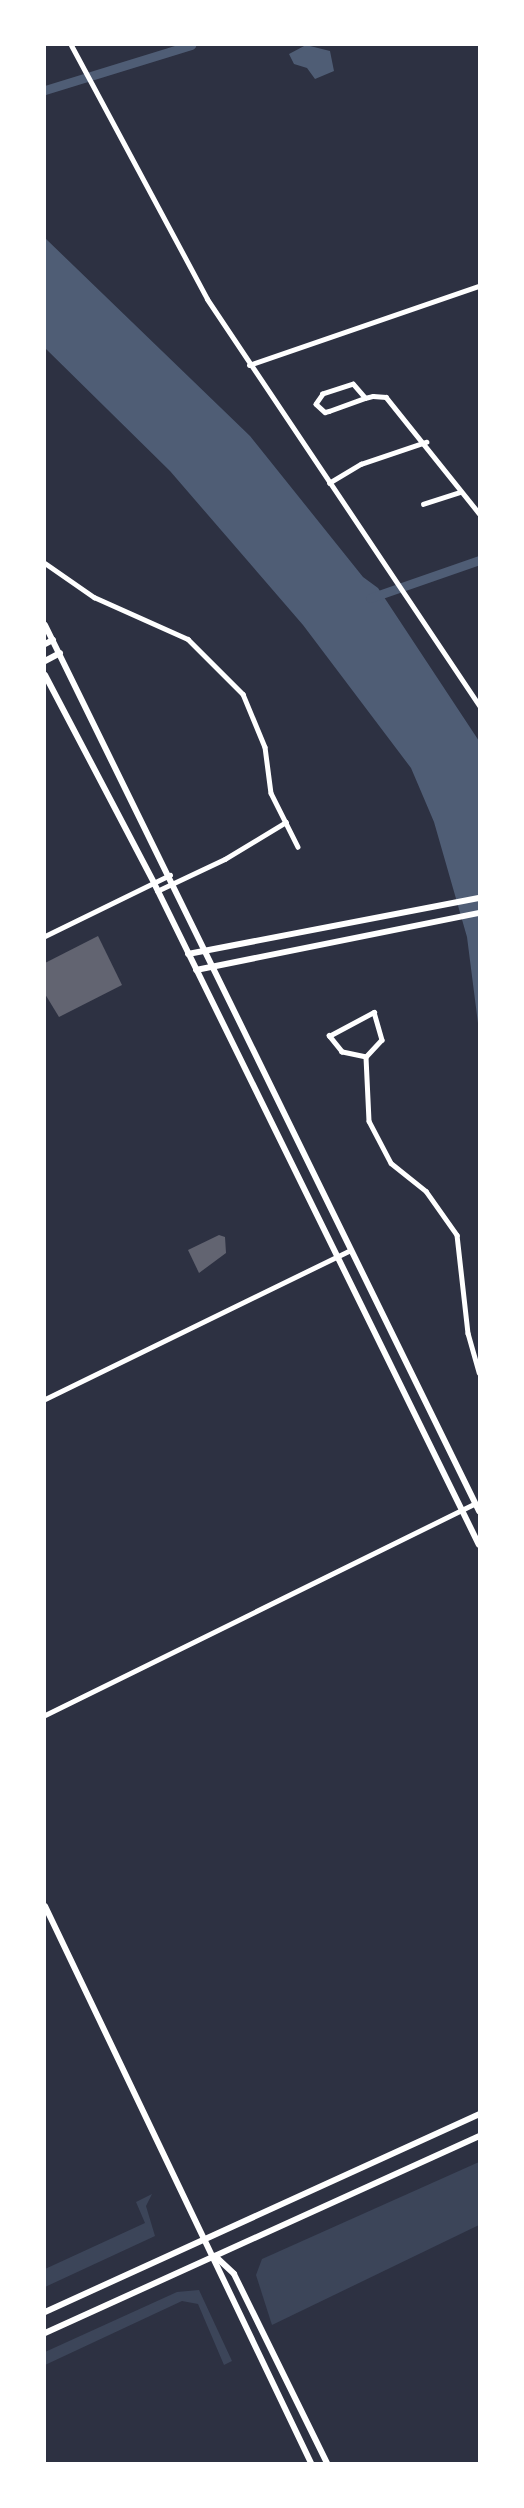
<!DOCTYPE html>
<style>
body{margin:0}
#map{position:relative;width:524px;height:2508px;overflow:hidden;background:#2d3142;font-family:Manrope,sans-serif}
div>[style]{position:absolute}
.green>*{inset:0;background:#3c4559}
.water>*{inset:0;background:#4f5d75}
.canal>*{height:9px;margin:-4.5px;padding:0 4.5px;transform-origin:4.5px;border-radius:4.5px;background:#4f5d75}
.building>*{inset:0;background:#626471}
.minor>*{height:4.5px;margin:-2.25px;padding:0 2.25px;transform-origin:2.25px;border-radius:2.25px;background:#fff}
.tertiary>*{height:5px;margin:-2.5px;padding:0 2.5px;transform-origin:2.5px;border-radius:2.5px;background:#fff}
.secondary>*{height:6px;margin:-3px;padding:0 3px;transform-origin:3px;border-radius:3px;background:#fff}
span{translate:-50% -50%;white-space:nowrap;text-align:center;line-height:1.15;-webkit-text-stroke:4.5px #fff;paint-order:stroke}
.frame{position:absolute;inset:0;border:46px solid #fff;pointer-events:none}
</style>
<div id="map">
<div class="green">
<i style="clip-path:polygon(479px 2162px,479px 2225px,272px 2325px,256px 2275px,262px 2259px)"></i>
<i style="clip-path:polygon(152px 2194px,146px 2206px,155px 2236px,45px 2287px,45px 2269px,145px 2223px,136px 2202px)"></i>
<i style="clip-path:polygon(199px 2290px,232px 2361px,224px 2365px,198px 2304px,182px 2301px,45px 2365px,45px 2352px,177px 2292px)"></i>
</div>
<div class="water">
<i style="clip-path:polygon(306px 45px,330px 51px,334px 71px,315px 79px,307px 68px,294px 64px,289px 54px)"></i>
<i style="clip-path:polygon(45px 238px,250px 436px,363px 577px,378px 588px,479px 741px,479px 1031px,467px 937px,434px 822px,411px 768px,303px 625px,170px 471px,45px 348px)"></i>
</div>
<div class="canal">
<i style="left:45px;top:90px;width:153px;rotate:-17.1deg"></i>
<i style="left:370px;top:598px;width:115px;rotate:-19.2deg"></i>
</div>
<div class="building">
<i style="clip-path:polygon(98px 936px,122px 985px,59px 1017px,45px 994px,45px 963px)"></i>
<i style="clip-path:polygon(219px 1235px,225px 1237px,226px 1253px,199px 1273px,188px 1250px)"></i>
</div>
<div class="minor">
<i style="left:365px;top:398px;width:18px;rotate:-131deg"></i>
<i style="left:353px;top:384px;width:32px;rotate:162deg"></i>
<i style="left:323px;top:394px;width:12px;rotate:125deg"></i>
<i style="left:316px;top:404px;width:12px;rotate:42deg"></i>
<i style="left:325px;top:412px;width:4px;rotate:-14deg"></i>
<i style="left:329px;top:411px;width:38px;rotate:-20deg"></i>
<i style="left:365px;top:398px;width:8px;rotate:-14deg"></i>
<i style="left:373px;top:396px;width:13px;rotate:4deg"></i>
<i style="left:386px;top:397px;width:149px;rotate:51.3deg"></i>
<i style="left:329px;top:483px;width:37px;rotate:-31deg"></i>
<i style="left:361px;top:464px;width:69px;rotate:-18.7deg"></i>
<i style="left:423px;top:504px;width:38px;rotate:-18deg"></i>
<i style="left:45px;top:563px;width:60px;rotate:34.8deg"></i>
<i style="left:94px;top:597px;width:103px;rotate:24.1deg"></i>
<i style="left:188px;top:639px;width:78px;rotate:45deg"></i>
<i style="left:243px;top:694px;width:57px;rotate:67.5deg"></i>
<i style="left:265px;top:747px;width:46px;rotate:82.6deg"></i>
<i style="left:271px;top:793px;width:60px;rotate:63.4deg"></i>
<i style="left:157px;top:891px;width:75px;rotate:-25.2deg"></i>
<i style="left:225px;top:859px;width:71px;rotate:-31.2deg"></i>
<i style="left:45px;top:936px;width:139px;rotate:-26deg"></i>
<i style="left:366px;top:1057px;width:25px;rotate:-168deg"></i>
<i style="left:342px;top:1052px;width:21px;rotate:-129deg"></i>
<i style="left:329px;top:1036px;width:51px;rotate:-28.1deg"></i>
<i style="left:374px;top:1012px;width:29px;rotate:74deg"></i>
<i style="left:382px;top:1040px;width:23px;rotate:133deg"></i>
<i style="left:366px;top:1057px;width:64px;rotate:87.3deg"></i>
<i style="left:369px;top:1121px;width:47px;rotate:62.4deg"></i>
<i style="left:391px;top:1163px;width:45px;rotate:38.7deg"></i>
<i style="left:426px;top:1191px;width:54px;rotate:54.8deg"></i>
<i style="left:457px;top:1235px;width:99px;rotate:83.6deg"></i>
<i style="left:468px;top:1333px;width:41px;rotate:74.2deg"></i>
</div>
<div class="tertiary">
<i style="left:71px;top:45px;width:288px;rotate:61.8deg"></i>
<i style="left:207px;top:299px;width:490px;rotate:56.2deg"></i>
<i style="left:249px;top:365px;width:243px;rotate:-19deg"></i>
<i style="left:45px;top:1399px;width:340px;rotate:-26deg"></i>
<i style="left:45px;top:1715px;width:479px;rotate:-26.2deg"></i>
</div>
<div class="secondary">
<i style="left:45px;top:625px;width:987px;rotate:63.9deg"></i>
<i style="left:45px;top:644px;width:9px;rotate:-27deg"></i>
<i style="left:45px;top:661px;width:17px;rotate:-28deg"></i>
<i style="left:45px;top:675px;width:235px;rotate:62.3deg"></i>
<i style="left:154px;top:883px;width:737px;rotate:63.85deg"></i>
<i style="left:188px;top:954px;width:296px;rotate:-10.9deg"></i>
<i style="left:196px;top:970px;width:289px;rotate:-11.4deg"></i>
<i style="left:45px;top:1906px;width:617px;rotate:64.47deg"></i>
<i style="left:215px;top:2256px;width:26px;rotate:43deg"></i>
<i style="left:234px;top:2274px;width:211px;rotate:63.8deg"></i>
<i style="left:45px;top:2312px;width:477px;rotate:-24.5deg"></i>
<i style="left:45px;top:2333px;width:477px;rotate:-24.4deg"></i>
</div>
<div class="frame"></div>
</div>
